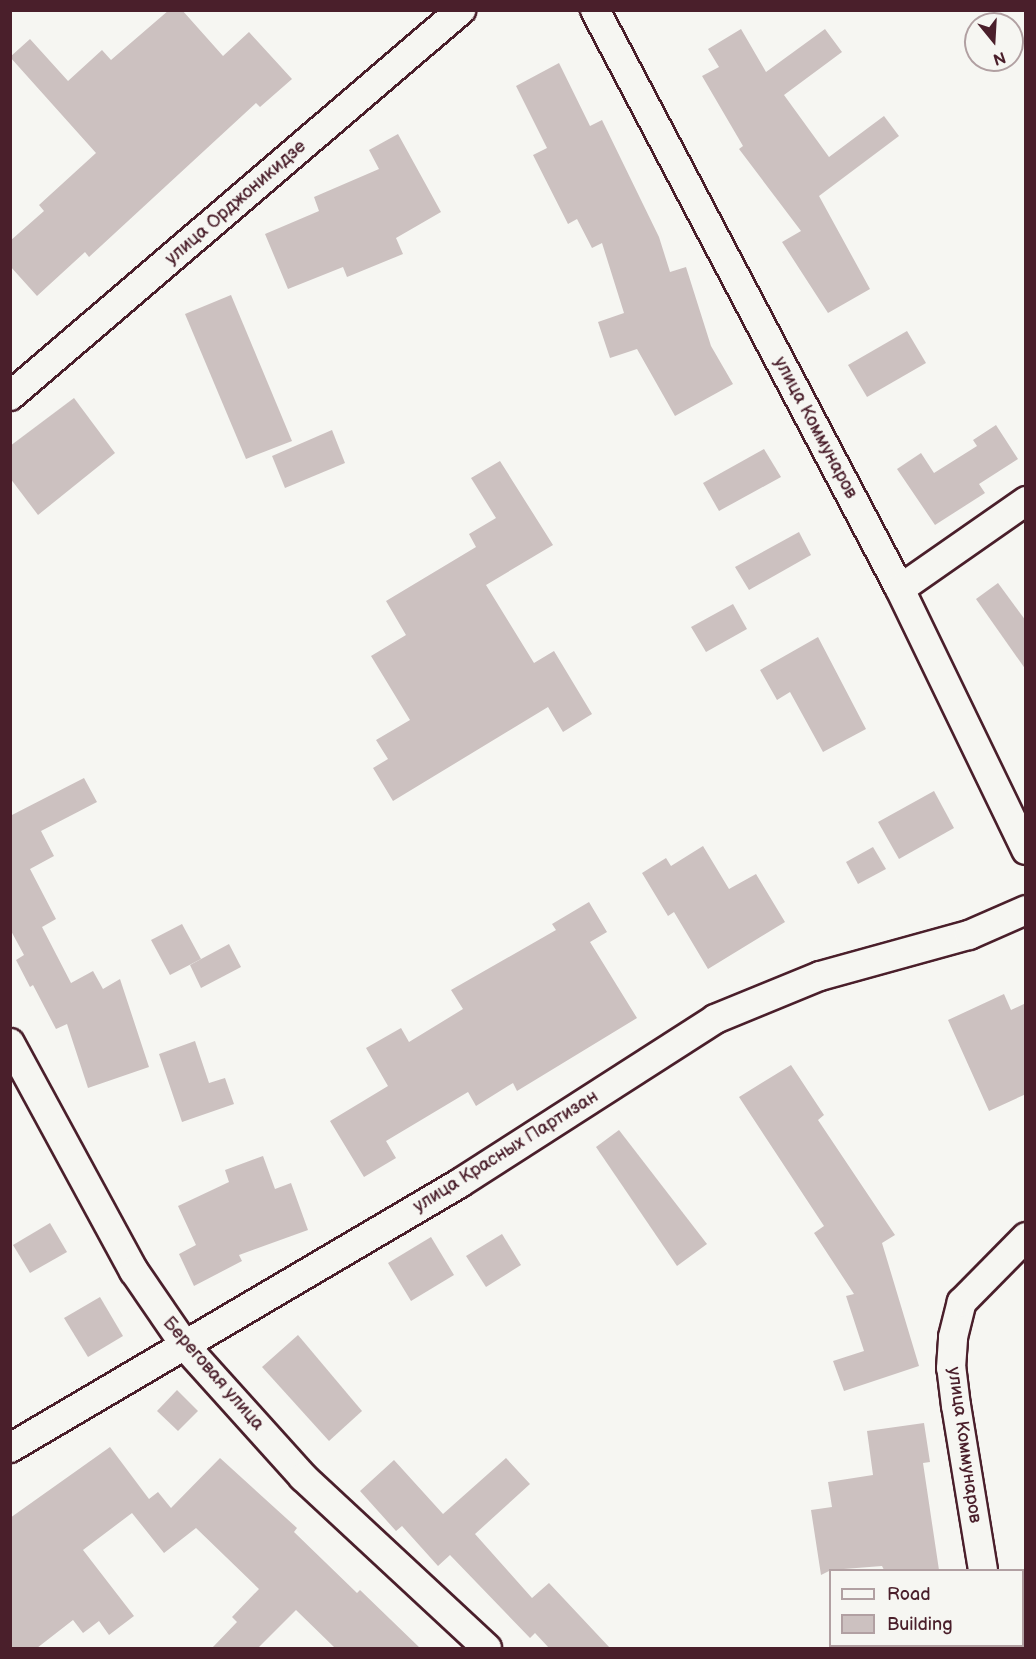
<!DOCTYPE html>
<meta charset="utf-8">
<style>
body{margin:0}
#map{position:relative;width:1036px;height:1659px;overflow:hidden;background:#f6f6f2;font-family:"Balsamiq Sans",sans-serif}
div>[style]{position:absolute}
.building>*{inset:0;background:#ccc1c0}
.roads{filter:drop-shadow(2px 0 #4a1f2b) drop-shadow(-2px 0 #4a1f2b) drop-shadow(0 2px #4a1f2b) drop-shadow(0 -2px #4a1f2b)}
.street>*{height:28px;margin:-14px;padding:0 14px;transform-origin:14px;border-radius:14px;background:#f6f6f2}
span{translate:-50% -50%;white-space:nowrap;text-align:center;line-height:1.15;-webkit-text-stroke:4.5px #f6f6f2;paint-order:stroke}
.street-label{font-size:18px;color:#4a1f2b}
.frame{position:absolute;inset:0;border:12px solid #4a1f2b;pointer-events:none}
.legend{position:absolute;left:829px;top:1569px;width:195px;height:78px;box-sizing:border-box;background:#f6f6f2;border:2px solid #b1a0a2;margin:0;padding:8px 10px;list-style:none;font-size:18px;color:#4a1f2b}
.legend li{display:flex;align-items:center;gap:12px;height:30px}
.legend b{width:30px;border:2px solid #b1a0a2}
.north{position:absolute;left:964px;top:12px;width:60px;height:60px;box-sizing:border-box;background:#f6f6f2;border:2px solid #b1a0a2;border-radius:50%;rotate:162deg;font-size:16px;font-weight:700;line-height:24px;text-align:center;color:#4a1f2b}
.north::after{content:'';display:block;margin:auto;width:21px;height:27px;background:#4a1f2b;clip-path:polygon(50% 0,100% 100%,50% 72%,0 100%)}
</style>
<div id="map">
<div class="building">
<i style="clip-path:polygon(169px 10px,182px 10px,223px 56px,249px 32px,292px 79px,260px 107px,256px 103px,89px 257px,85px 252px,37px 296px,10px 266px,10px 241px,44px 211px,39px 205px,96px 153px,10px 57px,30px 39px,68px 81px,102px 50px,111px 60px)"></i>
<i style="clip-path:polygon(741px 29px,766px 72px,825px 29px,842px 52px,784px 95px,829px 157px,884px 116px,899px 136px,819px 196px,870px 289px,828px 313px,782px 242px,801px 231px,739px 149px,743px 146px,702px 76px,719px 67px,708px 49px)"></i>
<i style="clip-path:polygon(559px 63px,590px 126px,602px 120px,659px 237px,670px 272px,686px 267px,711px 346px,733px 384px,675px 416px,637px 349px,610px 358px,598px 322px,624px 313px,602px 243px,592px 248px,577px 219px,568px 224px,533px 155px,547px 148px,516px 86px)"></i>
<i style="clip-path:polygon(398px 134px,441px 212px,396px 238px,403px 254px,347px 277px,343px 267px,288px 289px,265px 234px,319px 211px,314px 197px,379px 169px,369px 150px)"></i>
<i style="clip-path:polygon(231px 295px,292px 441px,246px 459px,185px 314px)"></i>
<i style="clip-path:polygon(907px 331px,926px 363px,867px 397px,848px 365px)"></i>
<i style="clip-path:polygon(74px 398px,115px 453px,38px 515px,10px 478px,10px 446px)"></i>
<i style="clip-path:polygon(996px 425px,1018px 459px,979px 484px,985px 493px,935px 525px,897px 469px,921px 453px,934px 473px,977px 446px,973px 440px)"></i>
<i style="clip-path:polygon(332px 430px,345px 463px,285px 488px,272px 456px)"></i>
<i style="clip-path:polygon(764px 449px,781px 477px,719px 511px,703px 483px)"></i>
<i style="clip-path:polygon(500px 461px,553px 545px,486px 585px,534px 663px,554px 651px,592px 714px,563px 732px,548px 707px,393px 801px,373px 768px,388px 759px,376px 740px,410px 720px,371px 656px,406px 635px,386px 601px,476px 547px,469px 534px,496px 518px,471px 478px)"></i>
<i style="clip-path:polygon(799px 532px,811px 555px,749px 590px,735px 567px)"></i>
<i style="clip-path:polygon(998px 583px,1026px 621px,1026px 670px,976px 599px)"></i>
<i style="clip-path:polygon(733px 604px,747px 629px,706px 652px,691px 627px)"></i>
<i style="clip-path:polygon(818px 637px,866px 729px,823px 752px,790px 692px,777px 700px,760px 670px)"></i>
<i style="clip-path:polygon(84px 778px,97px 802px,41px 831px,54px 856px,30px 869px,56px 919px,42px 927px,71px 983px,93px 971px,103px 989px,120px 979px,149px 1067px,88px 1088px,67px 1024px,56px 1029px,33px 985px,30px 987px,16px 960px,24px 955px,10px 929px,10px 816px)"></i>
<i style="clip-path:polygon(934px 791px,954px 828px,899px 859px,878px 822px)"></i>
<i style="clip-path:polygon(703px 846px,729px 889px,756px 874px,785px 922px,708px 969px,674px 912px,668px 916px,642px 873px,666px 858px,671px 866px)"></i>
<i style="clip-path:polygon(873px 847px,886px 869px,858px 884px,846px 862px)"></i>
<i style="clip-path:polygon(589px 902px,607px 932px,590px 942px,637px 1018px,517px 1091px,513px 1083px,476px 1106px,468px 1092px,386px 1141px,396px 1158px,364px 1177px,330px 1121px,388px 1086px,366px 1048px,401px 1028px,409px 1042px,463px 1009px,451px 990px,556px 930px,552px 924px)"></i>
<i style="clip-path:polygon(182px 924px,201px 959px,170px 975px,151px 940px)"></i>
<i style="clip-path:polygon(229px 944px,241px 967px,201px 988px,190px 965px)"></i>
<i style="clip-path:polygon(1004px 994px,1011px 1010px,1026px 1003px,1026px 1094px,989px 1111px,948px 1020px)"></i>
<i style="clip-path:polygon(195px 1041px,209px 1083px,225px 1078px,234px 1104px,182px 1122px,159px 1054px)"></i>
<i style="clip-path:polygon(791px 1065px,824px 1115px,818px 1120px,895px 1235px,882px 1243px,919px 1366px,844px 1391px,833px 1361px,864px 1351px,846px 1296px,854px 1294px,814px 1233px,824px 1226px,739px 1097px)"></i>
<i style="clip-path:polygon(619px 1130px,707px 1244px,677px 1266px,596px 1147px)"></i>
<i style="clip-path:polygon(263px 1156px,275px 1189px,291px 1183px,308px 1230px,239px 1255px,242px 1261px,194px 1286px,179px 1254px,196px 1245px,178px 1206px,229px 1182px,225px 1170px)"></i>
<i style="clip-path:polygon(50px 1223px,67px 1252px,30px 1273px,13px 1245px)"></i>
<i style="clip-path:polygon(502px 1234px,521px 1265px,486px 1287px,466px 1256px)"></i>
<i style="clip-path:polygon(431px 1237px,454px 1275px,411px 1301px,388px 1263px)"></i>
<i style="clip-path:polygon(100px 1297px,123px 1336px,88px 1357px,64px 1318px)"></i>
<i style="clip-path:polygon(298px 1335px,362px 1411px,329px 1441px,262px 1367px)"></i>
<i style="clip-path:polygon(177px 1390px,198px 1411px,178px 1431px,157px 1411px)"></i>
<i style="clip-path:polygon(924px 1423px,930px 1462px,923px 1463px,939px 1570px,884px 1570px,882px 1566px,831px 1570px,821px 1575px,811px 1510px,832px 1507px,828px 1482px,873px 1475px,867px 1431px)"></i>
<i style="clip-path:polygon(110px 1447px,149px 1499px,158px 1492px,171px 1508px,220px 1458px,297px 1528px,294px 1532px,357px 1593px,360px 1590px,420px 1648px,335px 1648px,296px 1610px,258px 1648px,212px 1648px,237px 1622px,232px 1617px,259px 1589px,196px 1528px,164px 1553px,132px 1513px,83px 1550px,134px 1616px,109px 1635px,99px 1621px,83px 1633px,73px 1620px,37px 1648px,10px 1648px,10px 1518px)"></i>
<i style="clip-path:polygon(506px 1458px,530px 1484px,475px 1534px,532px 1598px,549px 1583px,610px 1648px,549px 1648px,535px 1633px,530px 1638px,450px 1555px,438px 1566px,402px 1526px,396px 1531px,360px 1491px,394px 1460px,443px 1514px)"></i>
</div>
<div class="roads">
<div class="street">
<i style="left:595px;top:10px;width:654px;rotate:62.22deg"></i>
<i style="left:900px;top:589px;width:290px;rotate:64.2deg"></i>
<i style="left:10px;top:396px;width:594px;rotate:-40.56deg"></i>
<i style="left:900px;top:589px;width:154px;rotate:-34.9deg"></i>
<i style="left:10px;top:1043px;width:260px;rotate:61.5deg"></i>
<i style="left:134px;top:1271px;width:92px;rotate:55.6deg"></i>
<i style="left:186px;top:1347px;width:175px;rotate:48deg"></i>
<i style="left:303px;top:1477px;width:251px;rotate:42.9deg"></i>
<i style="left:10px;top:1448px;width:522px;rotate:-30.49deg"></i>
<i style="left:460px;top:1183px;width:303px;rotate:-32.7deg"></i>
<i style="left:715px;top:1019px;width:113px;rotate:-22.3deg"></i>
<i style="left:820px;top:976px;width:155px;rotate:-15.4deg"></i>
<i style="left:969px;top:935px;width:62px;rotate:-23.7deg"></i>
<i style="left:983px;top:1570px;width:166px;rotate:-99.3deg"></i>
<i style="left:956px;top:1406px;width:38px;rotate:-97deg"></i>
<i style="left:951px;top:1368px;width:31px;rotate:-86deg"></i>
<i style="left:953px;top:1337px;width:36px;rotate:-76deg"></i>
<i style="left:962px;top:1302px;width:91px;rotate:-45.4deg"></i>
<i style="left:996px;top:1646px;width:2px;rotate:90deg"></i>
</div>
</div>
<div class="street-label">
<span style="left:236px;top:203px;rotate:-41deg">улица Орджоникидзе</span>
<span style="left:815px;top:428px;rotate:62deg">улица Коммунаров</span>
<span style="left:506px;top:1152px;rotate:-32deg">улица Красных Партизан</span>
<span style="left:213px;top:1374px;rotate:49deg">Береговая улица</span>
<span style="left:964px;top:1445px;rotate:82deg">улица Коммунаров</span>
</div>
<div class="frame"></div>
<ul class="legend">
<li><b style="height:8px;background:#f6f6f2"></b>Road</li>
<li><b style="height:16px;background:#ccc1c0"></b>Building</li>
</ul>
<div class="north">N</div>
</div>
